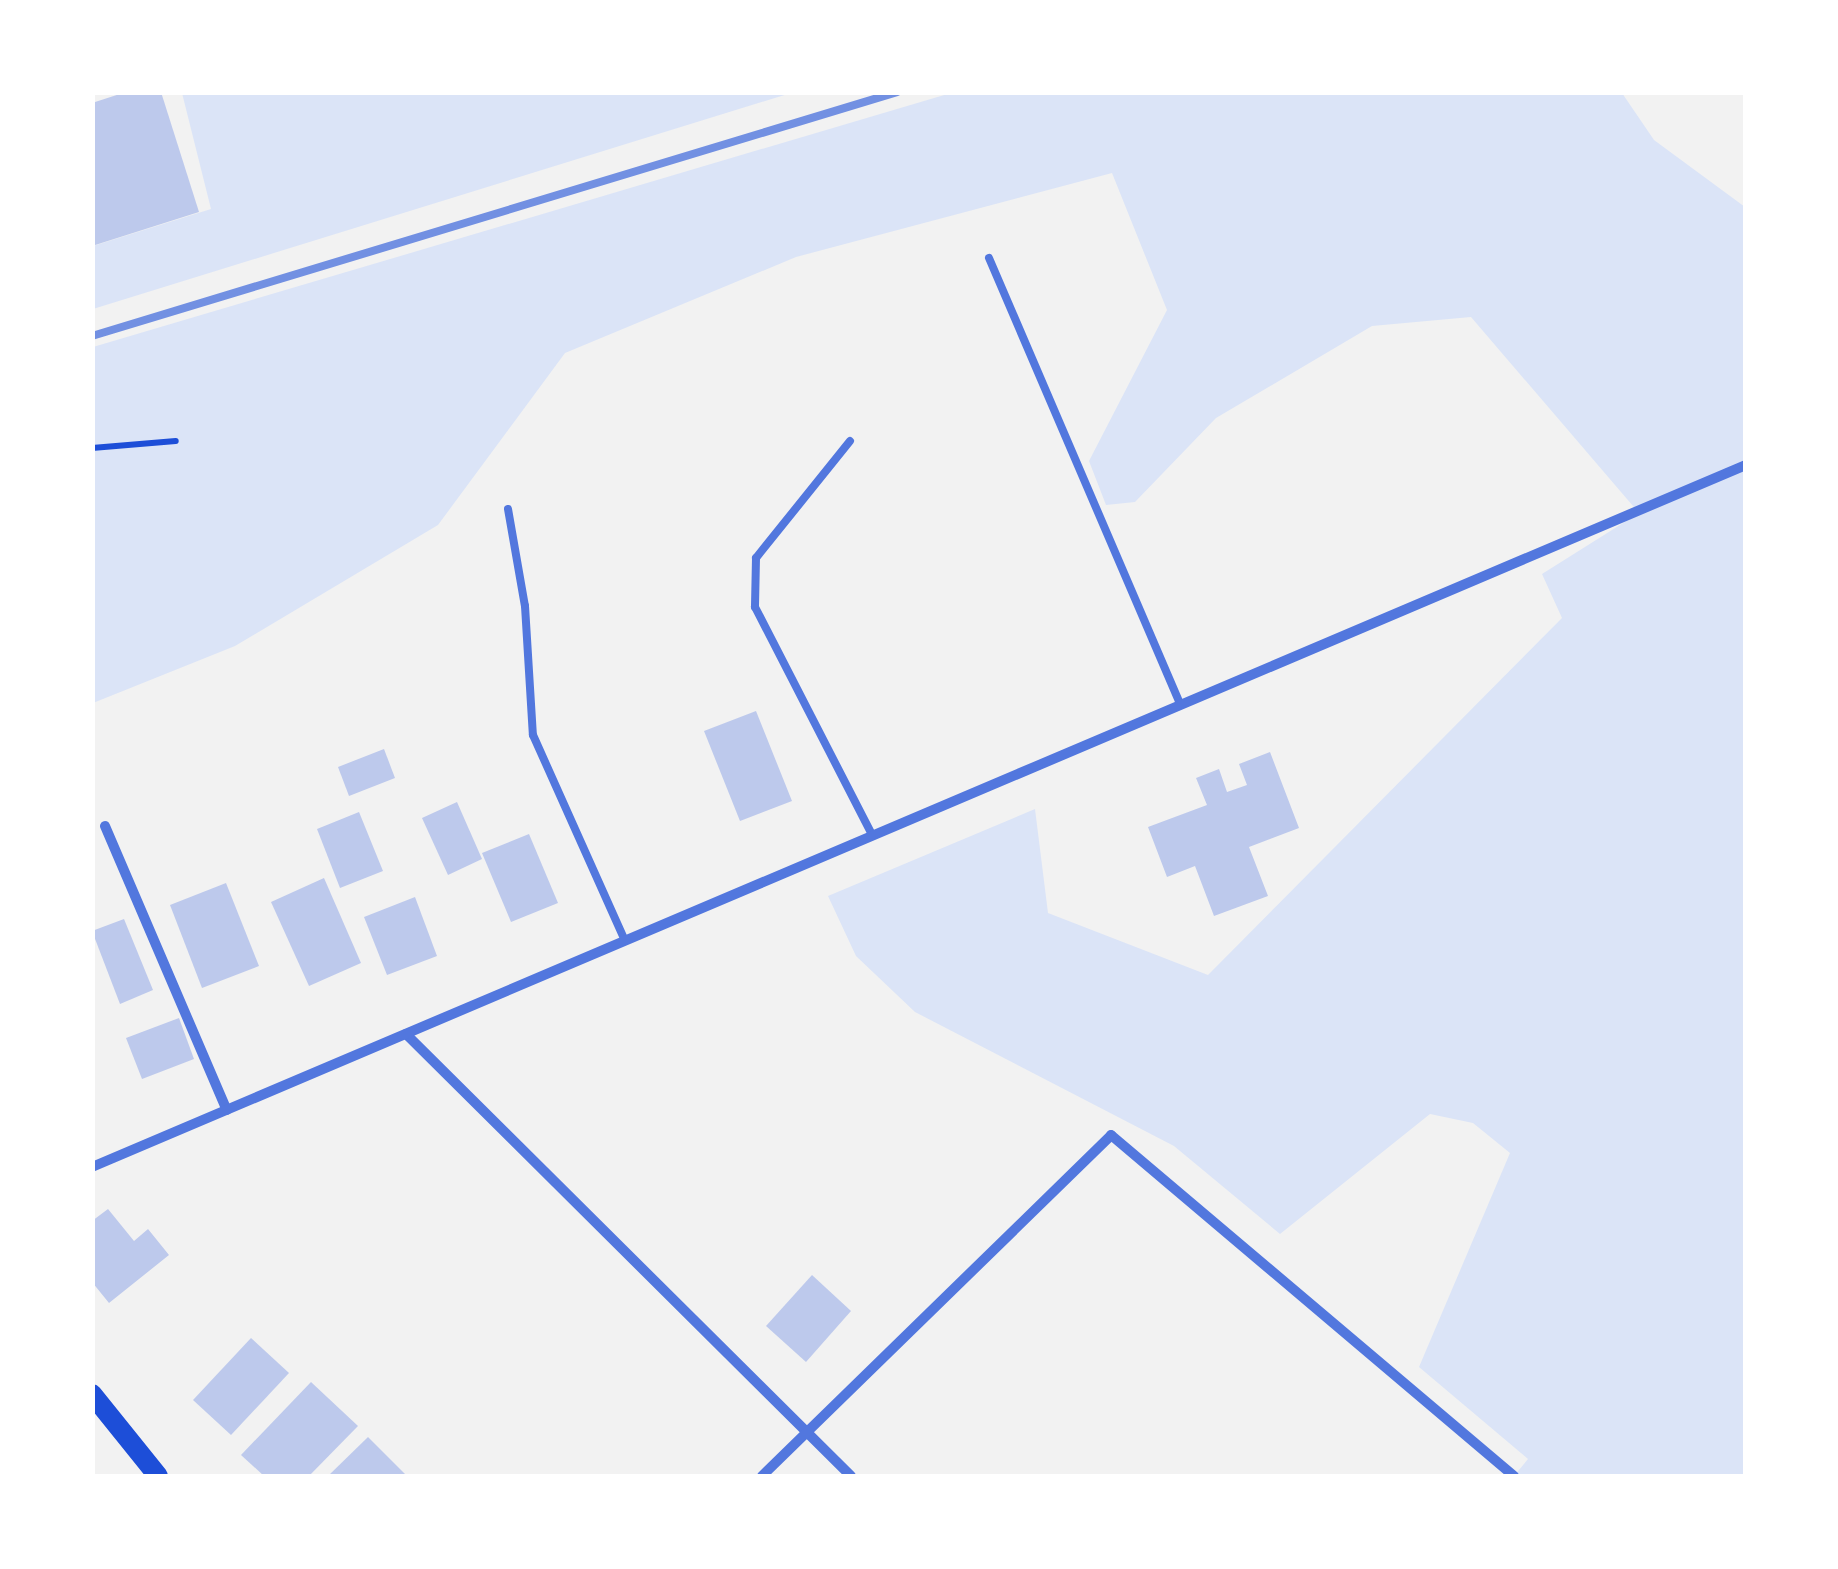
<!DOCTYPE html>
<style>
body{margin:0}
#map{position:relative;width:1838px;height:1569px;overflow:hidden;background:#f2f2f2;font-family:"Sofia Sans Condensed",sans-serif}
div>[style]{position:absolute}
.green>*{inset:0;background:#dbe4f7}
.building>*{inset:0;background:#bdc9ec}
.path>*{height:6px;margin:-3px;padding:0 3px;transform-origin:3px;border-radius:3px;background:#1d4ed8}
.service>*{height:8px;margin:-4px;padding:0 4px;transform-origin:4px;border-radius:4px;background:#5277de}
.minor>*{height:10px;margin:-5px;padding:0 5px;transform-origin:5px;border-radius:5px;background:#5277de}
.secondary>*{height:20px;margin:-10px;padding:0 10px;transform-origin:10px;border-radius:10px;background:#1d4ed8}
.rail>*{height:8px;margin:-4px;padding:0 4px;transform-origin:4px;border-radius:4px;background:#7290e2}
span{translate:-50% -50%;white-space:nowrap;text-align:center;line-height:1.15;-webkit-text-stroke:10px #fff;paint-order:stroke}
.frame{position:absolute;inset:0;border:95px solid #fff;pointer-events:none}
</style>
<div id="map">
<div class="green">
<i style="clip-path:polygon(182px 93px,791px 93px,93px 309px,93px 246px,211px 209px)"></i>
<i style="clip-path:polygon(951px 93px,1622px 93px,1654px 140px,1745px 207px,1745px 1476px,1514px 1476px,1528px 1459px,1419px 1367px,1510px 1153px,1473px 1123px,1430px 1114px,1280px 1234px,1174px 1146px,915px 1012px,856px 956px,828px 896px,1035px 809px,1048px 913px,1208px 975px,1562px 618px,1542px 574px,1639px 513px,1471px 317px,1372px 326px,1216px 418px,1135px 502px,1106px 505px,1089px 461px,1167px 310px,1112px 173px,796px 257px,565px 353px,438px 525px,235px 646px,93px 703px,93px 347px)"></i>
</div>
<div class="building">
<i style="clip-path:polygon(126px 92px,161px 92px,199px 212px,92px 246px,92px 103px)"></i>
<i style="clip-path:polygon(756px 711px,792px 801px,740px 821px,704px 731px)"></i>
<i style="clip-path:polygon(384px 749px,395px 778px,349px 796px,338px 767px)"></i>
<i style="clip-path:polygon(1270px 752px,1299px 828px,1249px 847px,1268px 896px,1214px 916px,1195px 866px,1167px 877px,1148px 827px,1207px 805px,1196px 778px,1219px 769px,1227px 792px,1247px 785px,1239px 764px)"></i>
<i style="clip-path:polygon(457px 802px,482px 859px,448px 875px,422px 818px)"></i>
<i style="clip-path:polygon(359px 812px,383px 871px,340px 888px,317px 829px)"></i>
<i style="clip-path:polygon(529px 834px,558px 903px,511px 922px,482px 853px)"></i>
<i style="clip-path:polygon(324px 878px,361px 963px,309px 986px,271px 902px)"></i>
<i style="clip-path:polygon(226px 883px,259px 966px,202px 988px,170px 905px)"></i>
<i style="clip-path:polygon(415px 897px,437px 956px,387px 975px,364px 917px)"></i>
<i style="clip-path:polygon(124px 919px,153px 990px,120px 1004px,92px 931px)"></i>
<i style="clip-path:polygon(179px 1018px,194px 1059px,142px 1079px,126px 1038px)"></i>
<i style="clip-path:polygon(108px 1209px,134px 1241px,148px 1229px,169px 1255px,109px 1303px,92px 1282px,92px 1221px)"></i>
<i style="clip-path:polygon(812px 1275px,851px 1311px,806px 1362px,766px 1326px)"></i>
<i style="clip-path:polygon(251px 1338px,289px 1373px,231px 1435px,193px 1400px)"></i>
<i style="clip-path:polygon(311px 1382px,358px 1426px,309px 1476px,264px 1476px,241px 1455px)"></i>
<i style="clip-path:polygon(368px 1437px,407px 1476px,328px 1476px)"></i>
</div>
<div class="path">
<i style="left:92px;top:448px;width:84px;rotate:-4.8deg"></i>
</div>
<div class="service">
<i style="left:989px;top:258px;width:484px;rotate:66.8deg"></i>
<i style="left:850px;top:441px;width:150px;rotate:128.8deg"></i>
<i style="left:756px;top:558px;width:49px;rotate:91.2deg"></i>
<i style="left:755px;top:607px;width:254px;rotate:62.8deg"></i>
<i style="left:508px;top:509px;width:98px;rotate:80.1deg"></i>
<i style="left:525px;top:606px;width:129px;rotate:86.5deg"></i>
<i style="left:533px;top:735px;width:220px;rotate:65.9deg"></i>
</div>
<div class="minor">
<i style="left:105px;top:826px;width:309px;rotate:66.8deg"></i>
<i style="left:406px;top:1034px;width:627px;rotate:44.81deg"></i>
<i style="left:92px;top:1167px;width:1797px;rotate:-23deg"></i>
<i style="left:762px;top:1476px;width:488px;rotate:-44.3deg"></i>
<i style="left:1111px;top:1135px;width:528px;rotate:40.24deg"></i>
</div>
<div class="secondary">
<i style="left:92px;top:1394px;width:105px;rotate:51.2deg"></i>
</div>
<div class="rail">
<i style="left:92px;top:336px;width:841px;rotate:-16.86deg"></i>
</div>
<div class="frame"></div>
</div>
